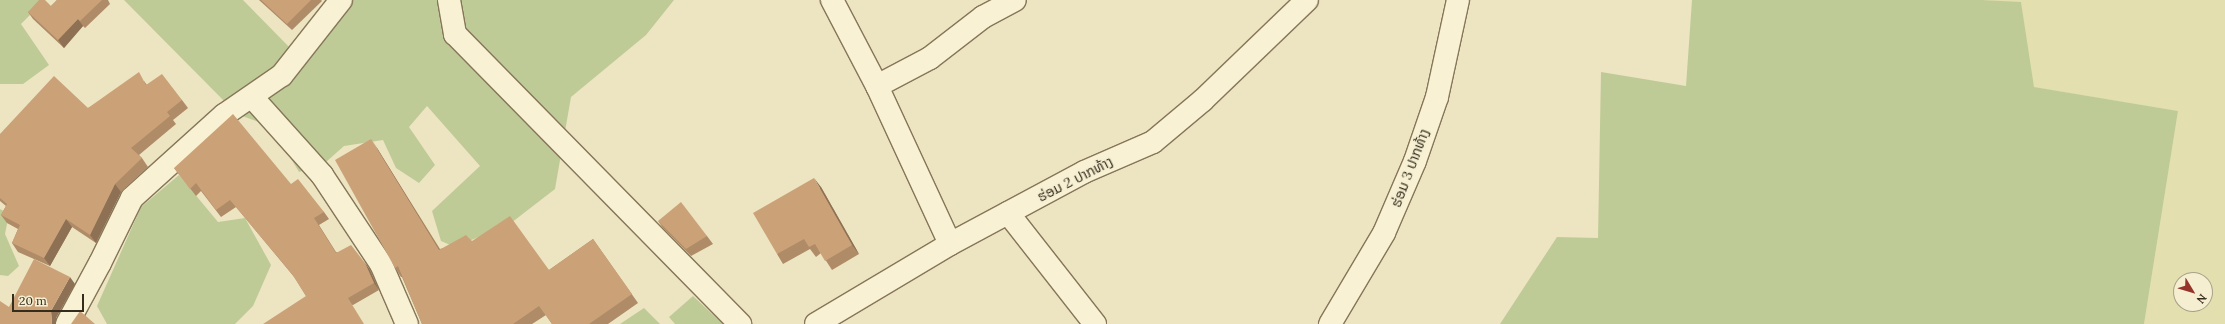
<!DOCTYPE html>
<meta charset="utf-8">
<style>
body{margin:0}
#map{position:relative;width:2225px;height:324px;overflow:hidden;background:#ede4c1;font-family:Lora,"Noto Sans Lao",serif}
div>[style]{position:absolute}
.farmland>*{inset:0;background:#e3dfaf}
.green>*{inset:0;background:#bfcb96}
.roads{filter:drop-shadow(1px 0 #867659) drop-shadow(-1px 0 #867659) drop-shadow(0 1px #867659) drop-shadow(0 -1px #867659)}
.street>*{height:22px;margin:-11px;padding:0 11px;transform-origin:11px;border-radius:11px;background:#f8f1d4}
.wall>*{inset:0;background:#af8b67}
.shaded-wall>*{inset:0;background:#8e7154}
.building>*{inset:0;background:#cba278}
span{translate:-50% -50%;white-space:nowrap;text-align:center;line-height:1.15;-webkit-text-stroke:3px #f5eed1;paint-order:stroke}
.street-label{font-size:14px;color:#362c1d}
.north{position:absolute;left:2173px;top:272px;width:40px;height:40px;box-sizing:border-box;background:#f5eed1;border:1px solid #a9a089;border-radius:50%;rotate:128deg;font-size:11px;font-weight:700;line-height:16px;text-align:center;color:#362c1d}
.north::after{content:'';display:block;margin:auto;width:14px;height:18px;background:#95342a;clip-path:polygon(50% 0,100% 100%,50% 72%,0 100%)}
.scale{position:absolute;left:12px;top:294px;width:72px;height:18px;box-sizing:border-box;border:2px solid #362c1d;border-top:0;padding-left:5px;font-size:12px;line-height:14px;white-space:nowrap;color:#362c1d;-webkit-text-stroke:3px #f5eed1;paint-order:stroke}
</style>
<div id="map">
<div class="farmland">
<i style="clip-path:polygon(evenodd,1982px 0,2225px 0,2225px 324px,2144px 324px,2178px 111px,2033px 87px,2021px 3px,1982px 0,2181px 280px,2205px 280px,2205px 304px,2181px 304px,2181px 280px)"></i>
</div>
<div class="green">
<i style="clip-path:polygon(0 0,45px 0,21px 24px,49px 65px,23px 84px,0 84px)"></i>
<i style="clip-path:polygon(124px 0,243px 0,295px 53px,330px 0,674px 0,646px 35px,571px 97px,555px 189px,511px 223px,455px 247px,441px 241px,432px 211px,480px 166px,427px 106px,409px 127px,435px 165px,419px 183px,396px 168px,383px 140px,344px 146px,326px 162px,299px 172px,272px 127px,237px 114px)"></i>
<i style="clip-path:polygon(1692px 0,1982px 0,2021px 2px,2034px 87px,2178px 111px,2144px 324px,1500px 324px,1557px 237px,1598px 238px,1601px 72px,1686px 86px)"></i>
<i style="clip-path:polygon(179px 175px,218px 222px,245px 218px,271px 265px,253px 306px,235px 324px,107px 324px,97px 306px,141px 207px)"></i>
<i style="clip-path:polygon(0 209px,9px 214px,5px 234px,19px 266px,8px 276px,0 275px)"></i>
<i style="clip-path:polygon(693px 296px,723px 324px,675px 324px,669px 317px)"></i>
<i style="clip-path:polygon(644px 308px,660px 324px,620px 324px)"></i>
</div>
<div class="roads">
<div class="street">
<i style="left:449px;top:0;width:35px;rotate:80deg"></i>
<i style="left:455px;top:34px;width:407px;rotate:45.5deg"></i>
<i style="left:832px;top:0;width:97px;rotate:62.4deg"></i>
<i style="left:877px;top:86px;width:174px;rotate:65.2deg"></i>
<i style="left:877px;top:86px;width:60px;rotate:-27.8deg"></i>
<i style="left:930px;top:58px;width:67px;rotate:-37.7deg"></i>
<i style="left:983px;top:17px;width:36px;rotate:-28deg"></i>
<i style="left:252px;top:97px;width:105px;rotate:48.1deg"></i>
<i style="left:322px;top:175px;width:107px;rotate:56.5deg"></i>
<i style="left:381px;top:264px;width:65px;rotate:66.6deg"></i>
<i style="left:1008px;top:213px;width:141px;rotate:51.9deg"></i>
<i style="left:67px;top:324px;width:69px;rotate:-61.6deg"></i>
<i style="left:100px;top:263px;width:72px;rotate:-63.8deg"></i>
<i style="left:132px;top:198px;width:124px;rotate:-42.1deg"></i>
<i style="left:224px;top:115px;width:70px;rotate:-34.6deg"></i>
<i style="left:282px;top:75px;width:95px;rotate:-51.8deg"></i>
<i style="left:816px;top:324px;width:156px;rotate:-30.8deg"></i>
<i style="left:950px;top:244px;width:152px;rotate:-28.2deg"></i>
<i style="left:1084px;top:172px;width:75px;rotate:-23.5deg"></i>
<i style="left:1153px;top:142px;width:65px;rotate:-40deg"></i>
<i style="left:1203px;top:100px;width:144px;rotate:-43.9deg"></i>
<i style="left:1330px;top:324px;width:106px;rotate:-59.3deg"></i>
<i style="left:1384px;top:233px;width:78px;rotate:-66.7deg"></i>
<i style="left:1415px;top:161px;width:68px;rotate:-71deg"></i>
<i style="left:1437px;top:97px;width:99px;rotate:-77.8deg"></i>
</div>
</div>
<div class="wall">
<i style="clip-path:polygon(57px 0,108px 0,110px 4px,85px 28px,83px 26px,64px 48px,33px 19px,28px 12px,51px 6px)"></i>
<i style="clip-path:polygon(259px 0,321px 0,322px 1px,292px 30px)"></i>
<i style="clip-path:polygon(144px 81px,147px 85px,182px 100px,188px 108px,173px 120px,176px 124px,139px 155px,142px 158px,148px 167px,121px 192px,96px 243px,72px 227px,50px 266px,18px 252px,12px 243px,18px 229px,7px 223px,1px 215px,6px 206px,0 201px,0 134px,88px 108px)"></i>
<i style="clip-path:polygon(377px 148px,440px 249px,472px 241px,549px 270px,593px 239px,638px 303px,608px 324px,552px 324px,546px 315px,532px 324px,422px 324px,402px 277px,401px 277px,395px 268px)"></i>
<i style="clip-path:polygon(174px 168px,291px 184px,324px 212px,329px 219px,319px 225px,336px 252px,365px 263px,370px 270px,379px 290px,353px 305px,306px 296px,295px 278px,236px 207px,221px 217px,201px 191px,196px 196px)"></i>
<i style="clip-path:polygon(821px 187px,859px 254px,832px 270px,821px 253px,816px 257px,810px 249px,783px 264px,777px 254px)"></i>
<i style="clip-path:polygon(658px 221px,707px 236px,713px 244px,691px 256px,663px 228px)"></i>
</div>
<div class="shaded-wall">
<i style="clip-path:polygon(78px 19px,83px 26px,64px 48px,58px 40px)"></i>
<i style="clip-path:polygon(371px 139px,377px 148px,445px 259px,439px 250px)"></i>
<i style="clip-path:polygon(814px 178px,821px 187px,859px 254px,852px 245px)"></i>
<i style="clip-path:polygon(115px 184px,121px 192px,96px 243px,90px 235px)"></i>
<i style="clip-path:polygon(66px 219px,72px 227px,50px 266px,44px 258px)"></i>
<i style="clip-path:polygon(365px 263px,370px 270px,379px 290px,374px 283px)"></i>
<i style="clip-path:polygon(70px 277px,75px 284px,56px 318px,56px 324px,52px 324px,51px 311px)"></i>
</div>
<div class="building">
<i style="clip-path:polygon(39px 0,45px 0,51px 6px,57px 0,102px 0,80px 21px,78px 19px,58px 40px,28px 12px)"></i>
<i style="clip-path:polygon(261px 0,311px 0,287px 24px)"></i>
<i style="clip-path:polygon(139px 72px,146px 85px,162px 74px,182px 100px,167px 112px,170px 116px,131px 148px,142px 158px,115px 184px,90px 235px,66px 219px,44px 258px,12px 243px,20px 225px,1px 215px,7px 204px,0 198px,0 134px,54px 76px,88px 108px)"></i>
<i style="clip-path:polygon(233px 114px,291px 184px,298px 179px,324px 212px,314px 218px,336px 253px,351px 245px,365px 263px,374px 283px,348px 298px,364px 324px,263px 324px,306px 296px,292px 274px,230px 200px,216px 210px,196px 183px,190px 189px,174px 168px)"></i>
<i style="clip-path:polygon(371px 139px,439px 250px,466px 235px,472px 241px,510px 216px,549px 270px,593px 239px,632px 294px,589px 324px,552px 324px,539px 306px,513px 324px,422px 324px,398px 266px,395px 268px,335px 160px)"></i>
<i style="clip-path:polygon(814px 178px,852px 245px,825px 261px,815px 244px,809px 247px,804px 239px,777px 254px,753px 213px)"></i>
<i style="clip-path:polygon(681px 202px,707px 236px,686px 249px,658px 221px)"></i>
<i style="clip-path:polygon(34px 259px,70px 277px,51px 311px,52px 324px,0 324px,0 301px,9px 307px)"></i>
<i style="clip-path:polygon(80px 311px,95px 324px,71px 324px)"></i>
</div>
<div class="street-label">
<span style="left:1410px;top:168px;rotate:-69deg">ຮ່ອມ 3 ປາກທ້າງ</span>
<span style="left:1075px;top:179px;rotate:-27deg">ຮ່ອມ 2 ປາກທ້າງ</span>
</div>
<div class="north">N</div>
<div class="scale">20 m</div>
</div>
